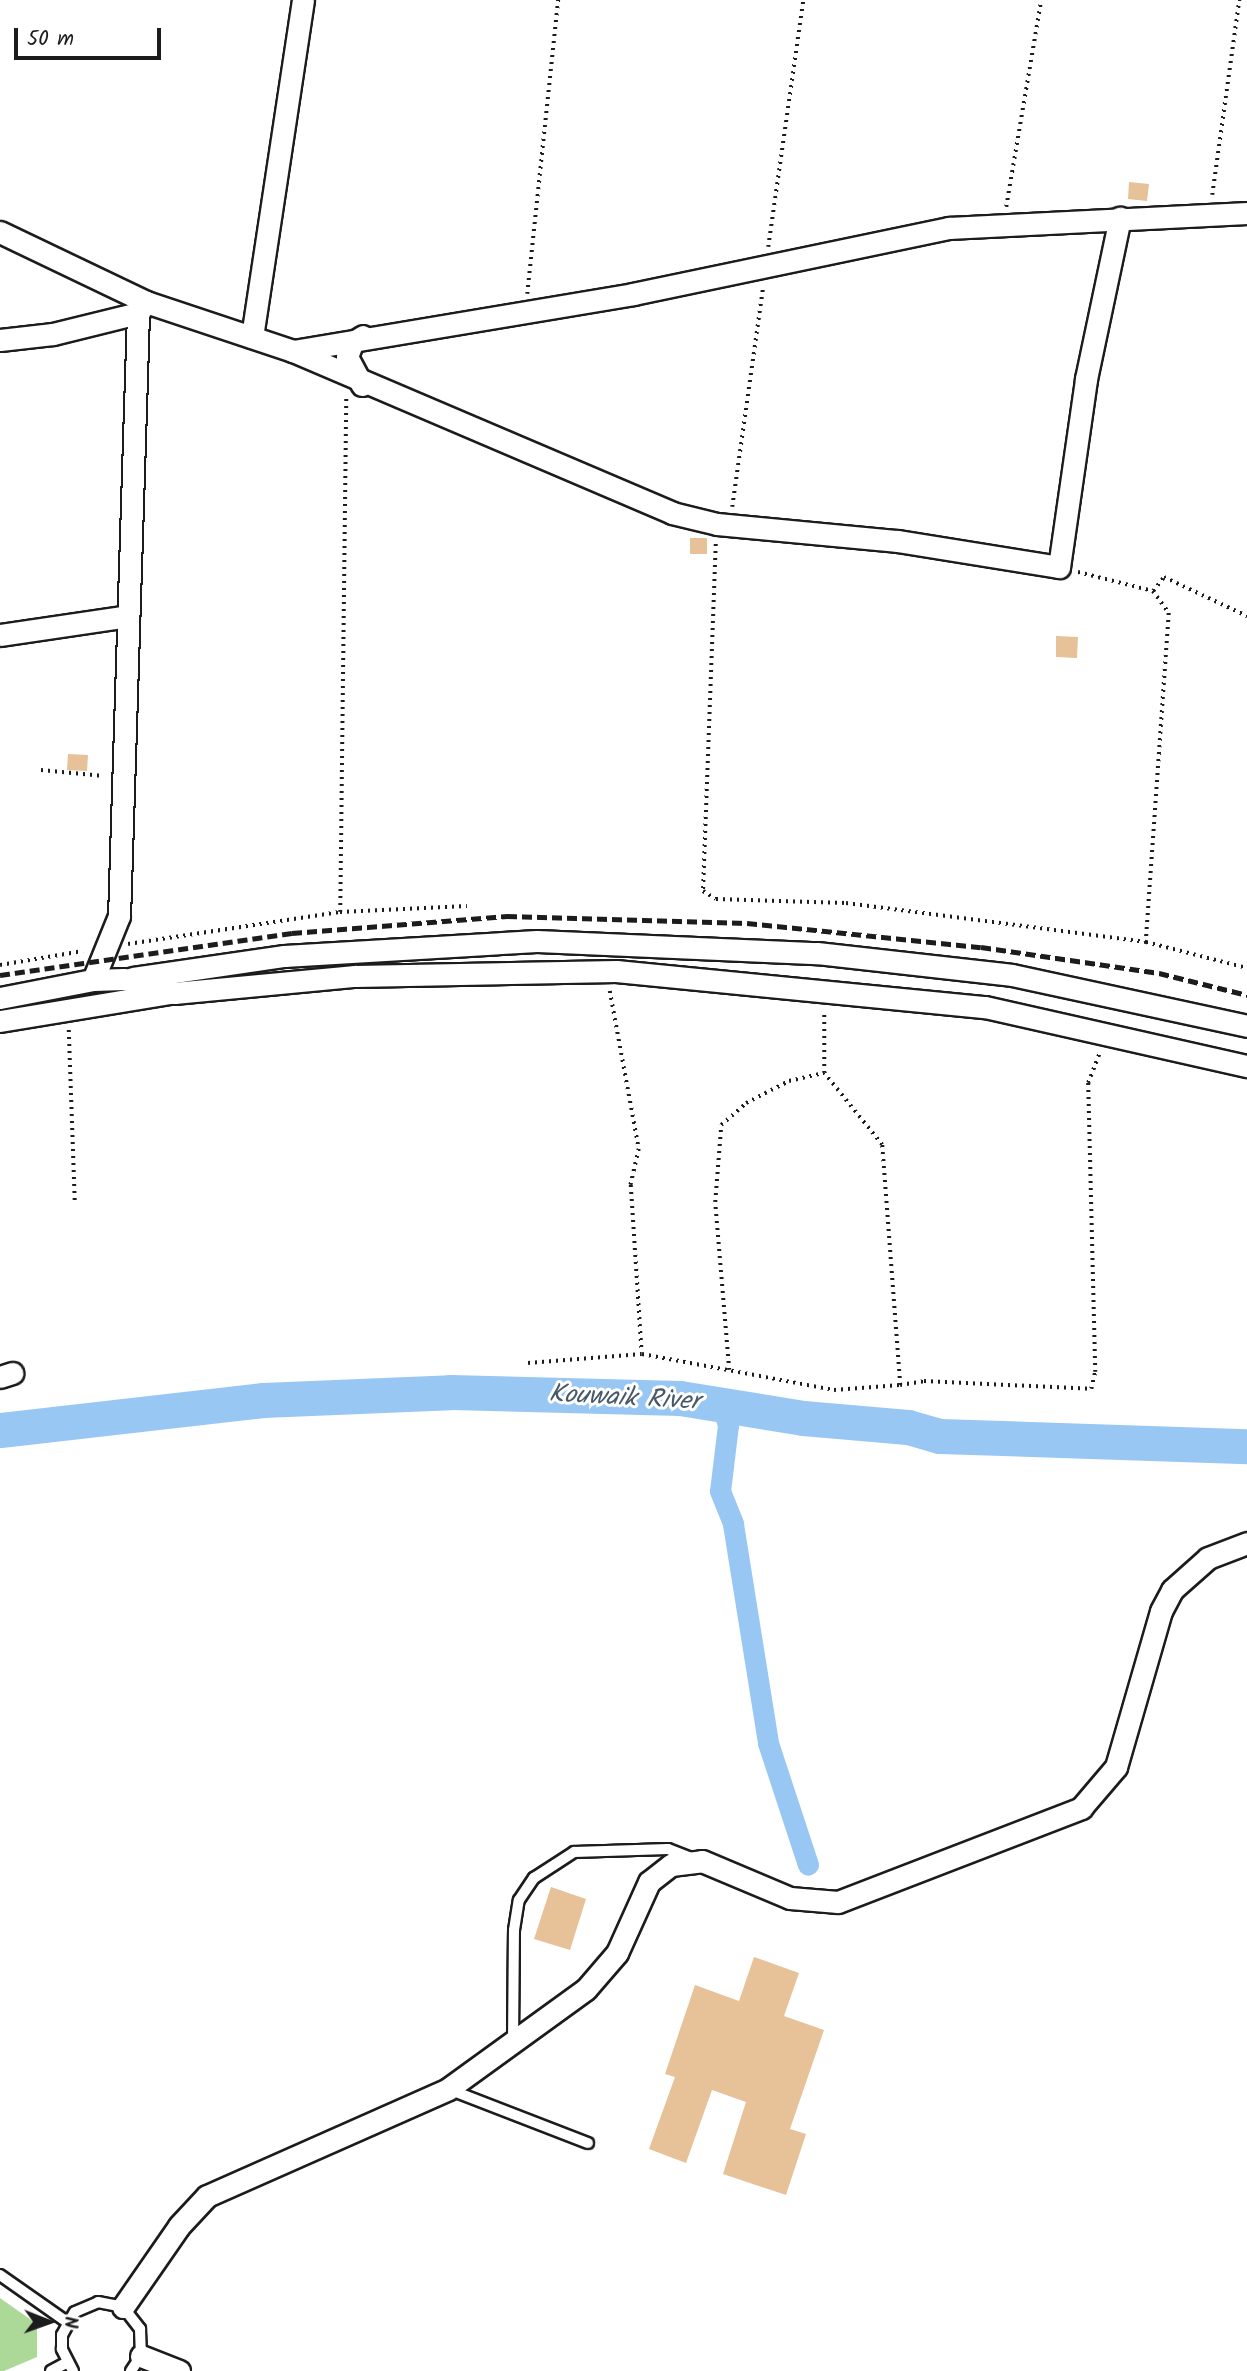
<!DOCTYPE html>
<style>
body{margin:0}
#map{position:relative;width:1247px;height:2371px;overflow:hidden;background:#fff;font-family:Kalam,sans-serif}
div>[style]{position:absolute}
.green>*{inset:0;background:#acd998}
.canal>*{height:21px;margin:-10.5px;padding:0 10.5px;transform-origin:10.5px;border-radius:10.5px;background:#98c7f4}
.river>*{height:35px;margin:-17.5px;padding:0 17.5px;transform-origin:17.5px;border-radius:17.5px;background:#98c7f4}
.building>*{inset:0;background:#e7c197}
.path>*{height:3.5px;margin-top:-1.75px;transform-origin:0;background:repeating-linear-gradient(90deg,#1c1c1c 0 2px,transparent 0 7px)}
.roads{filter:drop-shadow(2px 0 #1c1c1c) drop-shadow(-2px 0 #1c1c1c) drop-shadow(0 2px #1c1c1c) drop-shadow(0 -2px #1c1c1c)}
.service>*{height:10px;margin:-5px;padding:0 5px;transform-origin:5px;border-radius:5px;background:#fff}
.minor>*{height:21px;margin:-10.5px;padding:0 10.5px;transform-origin:10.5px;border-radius:10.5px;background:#fff}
.rail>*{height:5px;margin-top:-2.5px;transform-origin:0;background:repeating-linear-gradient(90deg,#1c1c1c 0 10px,transparent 0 15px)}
span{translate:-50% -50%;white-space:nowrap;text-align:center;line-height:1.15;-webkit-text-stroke:6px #fff;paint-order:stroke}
.water-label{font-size:26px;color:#475868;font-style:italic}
.north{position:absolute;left:14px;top:2287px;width:70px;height:70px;-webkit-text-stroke:5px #fff;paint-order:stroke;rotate:91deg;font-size:19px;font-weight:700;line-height:28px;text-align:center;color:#1c1c1c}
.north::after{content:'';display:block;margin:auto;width:24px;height:32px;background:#1c1c1c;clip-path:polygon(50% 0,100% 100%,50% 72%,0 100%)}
.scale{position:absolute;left:14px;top:28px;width:147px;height:32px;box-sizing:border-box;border:4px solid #1c1c1c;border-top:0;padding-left:9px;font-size:21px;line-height:24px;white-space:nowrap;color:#1c1c1c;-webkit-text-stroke:5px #fff;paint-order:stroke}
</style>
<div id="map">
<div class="green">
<i style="clip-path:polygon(0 2298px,37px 2324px,37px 2357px,4px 2371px,0 2371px)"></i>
</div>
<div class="canal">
<i style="left:721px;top:1402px;width:24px;rotate:73deg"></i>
<i style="left:728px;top:1425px;width:66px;rotate:96.9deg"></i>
<i style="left:720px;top:1491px;width:35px;rotate:68deg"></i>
<i style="left:733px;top:1524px;width:222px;rotate:80.9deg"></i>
<i style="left:768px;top:1743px;width:128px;rotate:71.8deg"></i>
</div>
<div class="river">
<i style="left:0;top:1430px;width:265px;rotate:-6.5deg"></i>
<i style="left:263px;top:1400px;width:187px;rotate:-2.4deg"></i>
<i style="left:450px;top:1392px;width:230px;rotate:1.5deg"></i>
<i style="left:680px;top:1398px;width:125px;rotate:9.2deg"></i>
<i style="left:803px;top:1418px;width:105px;rotate:4.9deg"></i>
<i style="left:908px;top:1427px;width:33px;rotate:16deg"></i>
<i style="left:940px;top:1436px;width:307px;rotate:1.9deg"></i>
</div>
<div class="building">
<i style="clip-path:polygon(1129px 182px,1149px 184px,1147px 201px,1128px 199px)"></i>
<i style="clip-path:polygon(690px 538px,707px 538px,707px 554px,690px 554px)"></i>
<i style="clip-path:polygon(1056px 636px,1078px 637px,1077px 658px,1056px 657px)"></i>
<i style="clip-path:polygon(68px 754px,88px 755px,87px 771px,67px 770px)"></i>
<i style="clip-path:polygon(551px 1887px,586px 1899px,570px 1950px,534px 1939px)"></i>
<i style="clip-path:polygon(754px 1957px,799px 1973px,784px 2016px,824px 2030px,790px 2129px,806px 2134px,786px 2195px,723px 2174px,746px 2102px,712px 2090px,686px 2163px,649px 2149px,675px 2077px,665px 2074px,695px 1985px,739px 2001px)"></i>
</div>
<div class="path">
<i style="left:1212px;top:195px;width:197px;rotate:-82.1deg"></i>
<i style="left:1006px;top:207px;width:210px;rotate:-80.4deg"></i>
<i style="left:768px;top:247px;width:249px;rotate:-81.9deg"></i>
<i style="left:527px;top:294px;width:296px;rotate:-84deg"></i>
<i style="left:732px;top:507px;width:223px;rotate:-82deg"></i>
<i style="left:716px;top:544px;width:347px;rotate:92.1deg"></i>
<i style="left:703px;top:891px;width:15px;rotate:32deg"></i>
<i style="left:716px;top:899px;width:130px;rotate:1.8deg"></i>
<i style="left:846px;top:903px;width:303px;rotate:7.4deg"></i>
<i style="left:1078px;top:572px;width:77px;rotate:14.2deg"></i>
<i style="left:1153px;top:591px;width:27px;rotate:54deg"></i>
<i style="left:1169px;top:613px;width:330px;rotate:94deg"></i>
<i style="left:1146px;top:942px;width:104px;rotate:14.4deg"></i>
<i style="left:1153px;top:591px;width:18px;rotate:-52deg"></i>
<i style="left:1164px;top:577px;width:92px;rotate:25.2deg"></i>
<i style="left:41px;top:770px;width:63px;rotate:5.4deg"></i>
<i style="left:340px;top:912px;width:514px;rotate:-89.33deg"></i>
<i style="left:128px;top:944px;width:214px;rotate:-8.6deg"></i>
<i style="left:340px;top:912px;width:127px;rotate:-2.7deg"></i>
<i style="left:0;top:965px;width:84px;rotate:-9.6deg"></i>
<i style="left:610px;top:991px;width:161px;rotate:79.6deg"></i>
<i style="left:639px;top:1149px;width:37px;rotate:103deg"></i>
<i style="left:631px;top:1185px;width:168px;rotate:86.3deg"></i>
<i style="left:69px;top:1030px;width:172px;rotate:88deg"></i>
<i style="left:528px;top:1363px;width:114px;rotate:-4.5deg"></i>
<i style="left:642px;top:1354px;width:195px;rotate:10.6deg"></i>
<i style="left:834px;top:1390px;width:66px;rotate:-4.3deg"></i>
<i style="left:900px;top:1385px;width:241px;rotate:-94.3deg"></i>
<i style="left:882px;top:1145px;width:92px;rotate:-128.9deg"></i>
<i style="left:729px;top:1370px;width:169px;rotate:-94.8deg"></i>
<i style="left:715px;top:1202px;width:77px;rotate:-85.5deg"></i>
<i style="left:721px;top:1125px;width:33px;rotate:-41deg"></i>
<i style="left:746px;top:1103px;width:48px;rotate:-27.1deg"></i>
<i style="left:789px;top:1081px;width:36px;rotate:-13deg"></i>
<i style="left:824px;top:1073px;width:62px;rotate:-90deg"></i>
<i style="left:900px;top:1385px;width:24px;rotate:-9deg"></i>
<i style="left:924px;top:1381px;width:167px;rotate:2.7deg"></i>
<i style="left:1091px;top:1389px;width:17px;rotate:-77deg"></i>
<i style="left:1095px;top:1372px;width:289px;rotate:-91.4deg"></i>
<i style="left:1088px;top:1083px;width:33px;rotate:-69deg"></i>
</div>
<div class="roads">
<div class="service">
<i style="left:513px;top:2042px;width:112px;rotate:-89.5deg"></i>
<i style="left:514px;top:1930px;width:30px;rotate:-81deg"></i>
<i style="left:519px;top:1900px;width:27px;rotate:-56deg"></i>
<i style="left:534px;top:1878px;width:48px;rotate:-33deg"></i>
<i style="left:574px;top:1852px;width:94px;rotate:-1.8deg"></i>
<i style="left:668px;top:1849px;width:26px;rotate:21deg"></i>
<i style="left:448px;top:2089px;width:150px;rotate:21.1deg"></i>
<i style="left:0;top:2275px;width:82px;rotate:35deg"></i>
<i style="left:51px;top:2371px;width:17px;rotate:-28deg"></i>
<i style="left:73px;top:2371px;width:25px;rotate:-117deg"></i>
<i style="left:62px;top:2349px;width:14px;rotate:-90deg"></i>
<i style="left:62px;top:2335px;width:26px;rotate:-61deg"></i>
<i style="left:75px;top:2312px;width:25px;rotate:-23deg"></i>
<i style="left:98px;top:2302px;width:25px;rotate:11deg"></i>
<i style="left:123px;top:2307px;width:28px;rotate:52deg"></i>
<i style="left:140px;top:2329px;width:27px;rotate:88deg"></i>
<i style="left:141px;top:2356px;width:18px;rotate:124deg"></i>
</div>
<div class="minor">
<i style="left:0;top:232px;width:162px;rotate:25.6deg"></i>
<i style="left:146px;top:302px;width:155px;rotate:18.4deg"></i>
<i style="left:293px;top:351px;width:412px;rotate:23.1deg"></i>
<i style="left:672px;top:513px;width:46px;rotate:13.7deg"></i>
<i style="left:717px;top:524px;width:182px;rotate:5.4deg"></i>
<i style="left:898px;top:541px;width:163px;rotate:9.2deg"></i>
<i style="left:1059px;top:567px;width:190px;rotate:-81.8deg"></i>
<i style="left:1086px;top:379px;width:165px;rotate:-78.1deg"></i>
<i style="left:146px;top:302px;width:14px;rotate:126deg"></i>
<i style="left:138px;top:313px;width:603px;rotate:91.8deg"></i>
<i style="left:119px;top:916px;width:69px;rotate:112.1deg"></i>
<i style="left:93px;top:980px;width:31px;rotate:-2deg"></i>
<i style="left:124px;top:979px;width:52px;rotate:15.6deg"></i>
<i style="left:174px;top:993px;width:182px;rotate:-5.4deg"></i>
<i style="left:355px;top:976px;width:261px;rotate:-1.1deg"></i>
<i style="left:616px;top:971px;width:371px;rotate:5.6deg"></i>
<i style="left:985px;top:1007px;width:269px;rotate:12.7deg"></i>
<i style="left:252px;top:337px;width:341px;rotate:-81.4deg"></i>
<i style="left:0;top:340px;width:53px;rotate:-6.5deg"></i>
<i style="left:53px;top:334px;width:88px;rotate:-13.9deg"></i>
<i style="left:293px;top:351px;width:345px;rotate:-9.5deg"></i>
<i style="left:633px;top:294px;width:323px;rotate:-11.8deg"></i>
<i style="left:949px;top:228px;width:298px;rotate:-2.9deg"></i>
<i style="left:362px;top:385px;width:32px;rotate:-118deg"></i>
<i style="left:347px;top:357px;width:15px;rotate:-70deg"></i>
<i style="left:352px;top:343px;width:13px;rotate:-32deg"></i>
<i style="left:0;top:635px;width:129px;rotate:-8.4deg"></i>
<i style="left:133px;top:978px;width:153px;rotate:-8.3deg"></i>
<i style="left:284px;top:956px;width:253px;rotate:-3.4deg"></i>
<i style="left:537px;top:941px;width:280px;rotate:2.5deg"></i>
<i style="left:817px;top:953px;width:196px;rotate:6.4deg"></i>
<i style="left:1012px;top:975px;width:240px;rotate:12.2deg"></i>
<i style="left:0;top:998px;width:95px;rotate:-11deg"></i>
<i style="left:0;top:1021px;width:171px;rotate:-9.4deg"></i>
<i style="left:0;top:1377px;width:13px;rotate:-18deg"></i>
<i style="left:123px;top:2307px;width:98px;rotate:-55.3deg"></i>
<i style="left:179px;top:2226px;width:41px;rotate:-47deg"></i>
<i style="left:207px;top:2196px;width:264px;rotate:-23.9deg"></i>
<i style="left:448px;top:2089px;width:170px;rotate:-35.9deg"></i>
<i style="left:586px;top:1989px;width:48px;rotate:-49.3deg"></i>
<i style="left:617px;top:1953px;width:78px;rotate:-65.7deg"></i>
<i style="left:649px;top:1882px;width:28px;rotate:-38deg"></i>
<i style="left:671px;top:1865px;width:31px;rotate:-7deg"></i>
<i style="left:702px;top:1861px;width:95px;rotate:22.8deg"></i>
<i style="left:790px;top:1898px;width:48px;rotate:4.8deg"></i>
<i style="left:838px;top:1902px;width:261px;rotate:-21.1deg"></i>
<i style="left:1081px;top:1808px;width:54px;rotate:-49.5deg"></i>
<i style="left:1116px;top:1767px;width:162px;rotate:-73.9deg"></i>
<i style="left:1161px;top:1611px;width:24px;rotate:-62deg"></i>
<i style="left:1172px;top:1590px;width:48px;rotate:-41.6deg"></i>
<i style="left:1208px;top:1558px;width:42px;rotate:-21deg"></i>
<i style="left:141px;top:2356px;width:41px;rotate:21.5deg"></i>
</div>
</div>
<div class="rail">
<i style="left:0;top:975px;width:295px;rotate:-8.2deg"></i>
<i style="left:292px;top:933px;width:216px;rotate:-4.5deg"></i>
<i style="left:507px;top:916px;width:240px;rotate:1.7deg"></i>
<i style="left:747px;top:923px;width:235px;rotate:5.9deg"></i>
<i style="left:981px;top:947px;width:180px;rotate:8.3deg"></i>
<i style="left:1159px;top:973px;width:91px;rotate:14deg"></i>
</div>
<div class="water-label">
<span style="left:624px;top:1399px;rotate:3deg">Kouwaik River</span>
</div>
<div class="north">N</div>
<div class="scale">50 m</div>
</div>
